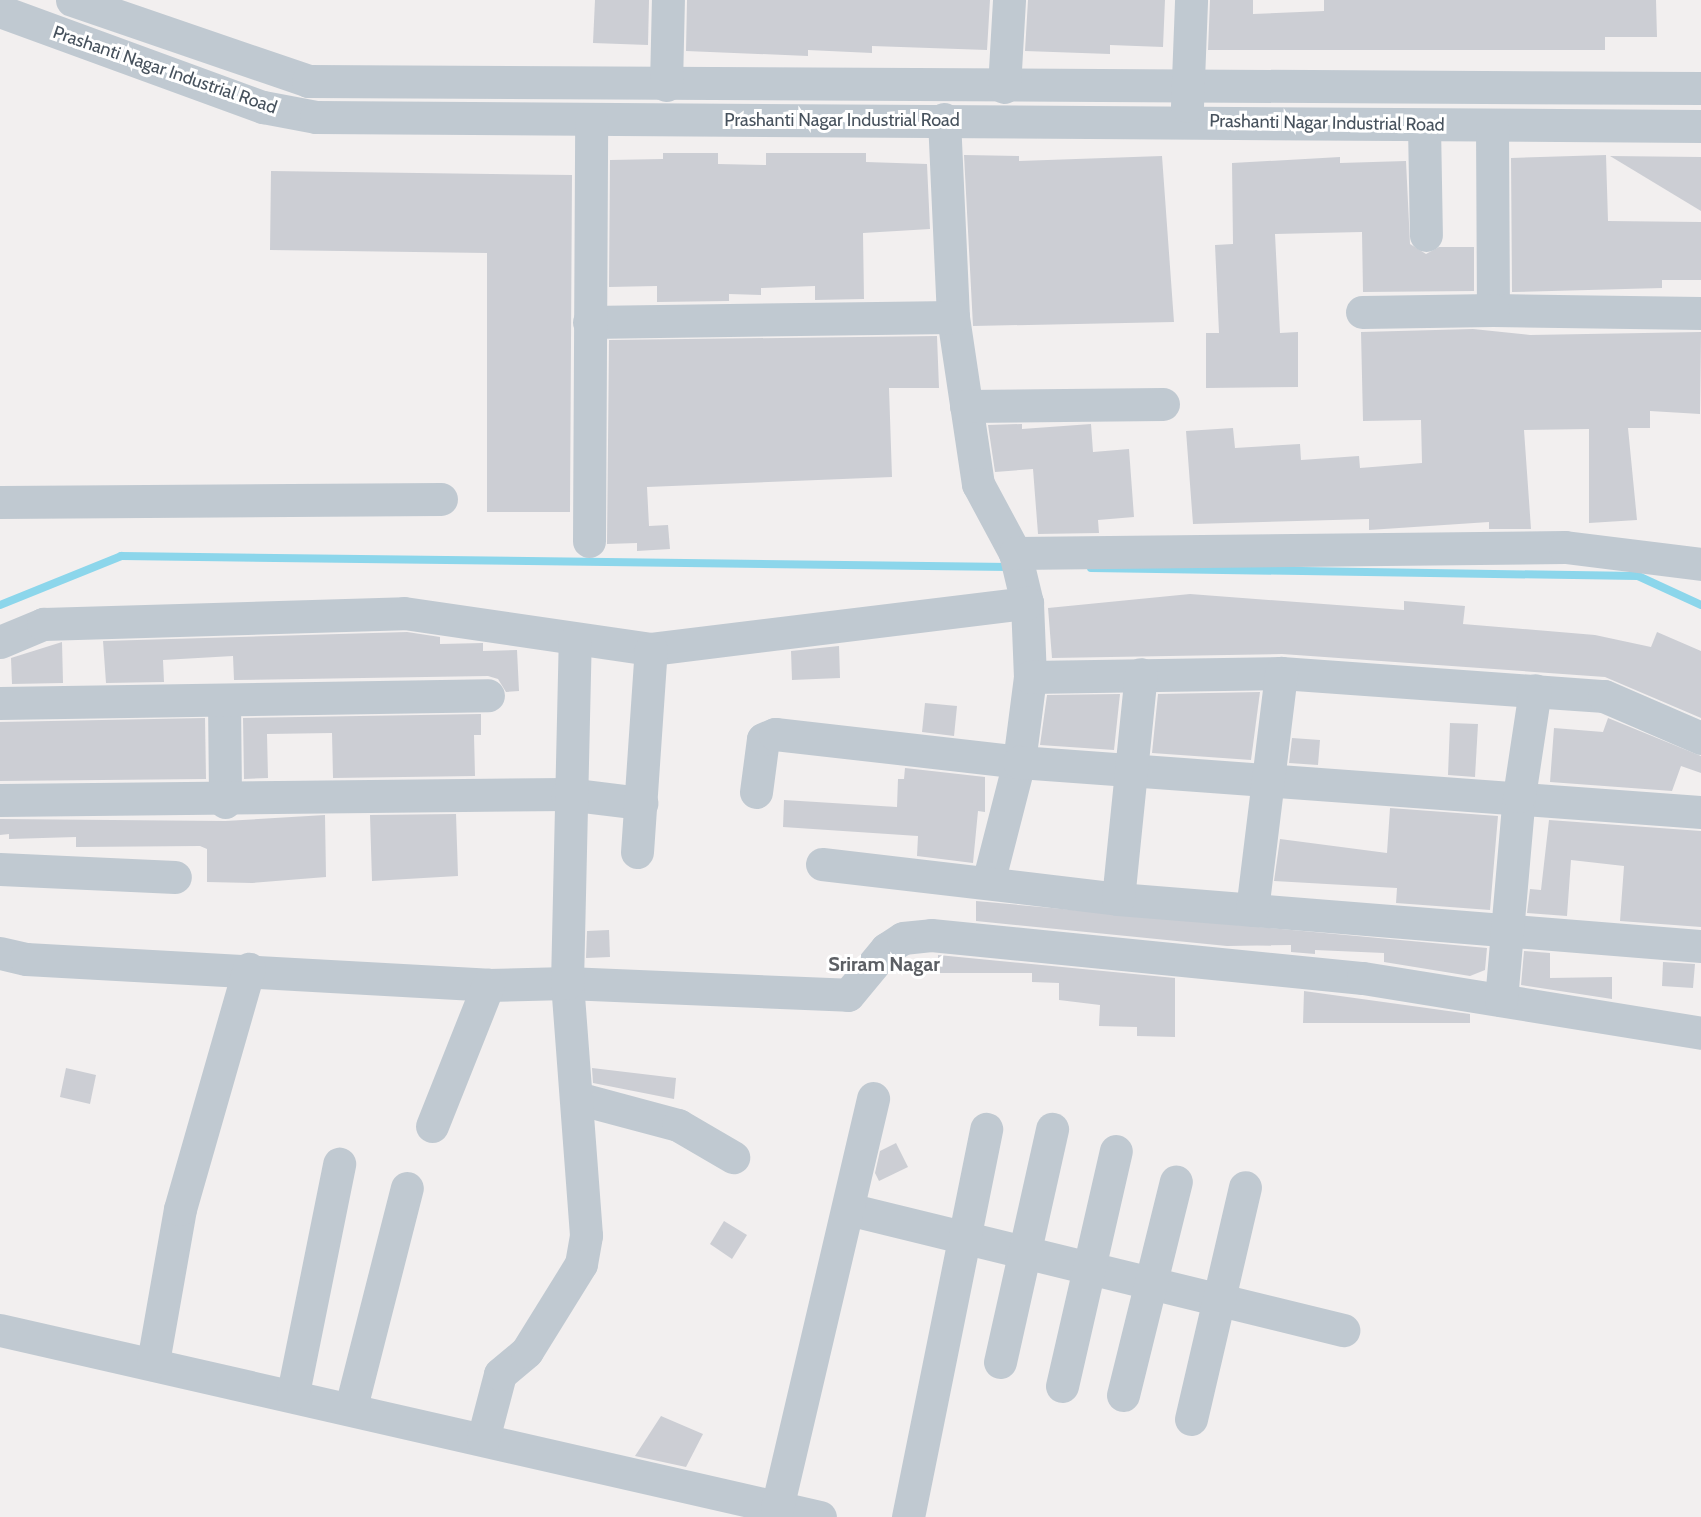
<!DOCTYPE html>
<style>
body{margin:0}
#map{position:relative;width:1701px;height:1517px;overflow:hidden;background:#f2efef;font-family:Cabin,sans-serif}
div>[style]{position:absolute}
.stream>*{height:8px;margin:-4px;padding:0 4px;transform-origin:4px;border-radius:4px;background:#8cd6eb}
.building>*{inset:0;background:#ccced4}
.minor>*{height:33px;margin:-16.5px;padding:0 16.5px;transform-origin:16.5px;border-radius:16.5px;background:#c0c9d1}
span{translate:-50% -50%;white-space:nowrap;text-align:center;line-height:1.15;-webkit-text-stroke:6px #fff;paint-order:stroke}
.street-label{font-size:18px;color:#47525d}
.neighbourhood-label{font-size:20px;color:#5c5f64;font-weight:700}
</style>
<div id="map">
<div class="stream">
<i style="left:1091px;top:568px;width:547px;rotate:0.84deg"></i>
<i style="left:1638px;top:576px;width:69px;rotate:24.7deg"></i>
<i style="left:0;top:605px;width:131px;rotate:-22deg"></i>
<i style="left:121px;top:556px;width:889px;rotate:0.71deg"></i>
</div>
<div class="building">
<i style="clip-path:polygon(595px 0,649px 0,648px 45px,593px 43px)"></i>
<i style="clip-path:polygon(687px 0,990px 0,987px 50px,872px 46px,872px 53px,808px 50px,808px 56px,686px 51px)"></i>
<i style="clip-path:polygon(1028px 0,1165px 0,1163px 47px,1110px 45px,1110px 54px,1025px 51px)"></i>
<i style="clip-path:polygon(1210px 0,1253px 0,1253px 14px,1324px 11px,1324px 0,1656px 0,1657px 37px,1605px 37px,1605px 50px,1208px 50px)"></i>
<i style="clip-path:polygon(663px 153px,718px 153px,718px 164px,766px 165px,766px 153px,866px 153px,866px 162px,927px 164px,930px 229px,863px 233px,864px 299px,815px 300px,815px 286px,761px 288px,761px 295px,729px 294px,729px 301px,657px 302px,657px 286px,609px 287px,610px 160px,663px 159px)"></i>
<i style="clip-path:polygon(964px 155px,1019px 156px,1019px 161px,1162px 156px,1174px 322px,973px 326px)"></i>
<i style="clip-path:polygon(1606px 155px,1608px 221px,1701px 222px,1701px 280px,1662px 280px,1662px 288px,1512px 292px,1511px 158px)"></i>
<i style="clip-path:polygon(1610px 156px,1701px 157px,1701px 211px)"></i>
<i style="clip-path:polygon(1340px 157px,1340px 163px,1406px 161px,1410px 244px,1426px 254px,1439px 247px,1474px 247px,1474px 291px,1363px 292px,1362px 232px,1275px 234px,1280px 333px,1298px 332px,1298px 387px,1206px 388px,1206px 333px,1219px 333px,1215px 245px,1233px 244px,1232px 163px)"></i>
<i style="clip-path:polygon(271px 171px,572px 175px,570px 512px,487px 512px,487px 253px,270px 250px)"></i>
<i style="clip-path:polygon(1473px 329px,1530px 335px,1701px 332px,1700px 414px,1650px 411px,1650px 428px,1628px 428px,1637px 520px,1589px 523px,1589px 429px,1524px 430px,1531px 529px,1489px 529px,1489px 522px,1369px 530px,1369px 519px,1193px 524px,1186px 431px,1233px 428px,1235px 448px,1300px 444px,1301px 460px,1359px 456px,1360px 468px,1422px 463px,1421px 420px,1363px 421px,1361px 332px)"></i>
<i style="clip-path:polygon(937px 336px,939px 388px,889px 388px,892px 477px,647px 487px,649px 526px,668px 525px,670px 549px,637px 551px,637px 543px,607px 544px,609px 340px)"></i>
<i style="clip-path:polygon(1022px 424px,1022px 429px,1091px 424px,1093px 452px,1129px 449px,1134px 517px,1098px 520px,1099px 533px,1038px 534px,1033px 469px,995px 472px,988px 425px)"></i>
<i style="clip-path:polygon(1190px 594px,1404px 610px,1404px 601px,1465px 606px,1463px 624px,1595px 635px,1651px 647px,1657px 632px,1701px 651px,1701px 718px,1605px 677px,1282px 654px,1052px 658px,1048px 608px)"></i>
<i style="clip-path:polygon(407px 632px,440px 637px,440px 644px,483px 643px,483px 651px,517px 650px,519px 691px,506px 692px,498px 679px,488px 676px,234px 680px,233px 656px,163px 660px,164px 682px,106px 683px,103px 641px)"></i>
<i style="clip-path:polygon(62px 642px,63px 683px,12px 684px,11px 658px)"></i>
<i style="clip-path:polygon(839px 646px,840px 678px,792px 680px,791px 651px)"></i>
<i style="clip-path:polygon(1260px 692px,1251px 760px,1152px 753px,1158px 694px)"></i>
<i style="clip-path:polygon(1120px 694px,1114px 750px,1040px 745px,1047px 695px)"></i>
<i style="clip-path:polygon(925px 703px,957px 706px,954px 736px,922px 732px)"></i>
<i style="clip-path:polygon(481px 714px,481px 735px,474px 735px,475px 776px,333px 778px,332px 733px,267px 734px,268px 778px,244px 779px,243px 718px)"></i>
<i style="clip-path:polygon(205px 718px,206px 779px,0 781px,0 722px)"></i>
<i style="clip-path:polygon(1608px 718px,1701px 756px,1701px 773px,1681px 766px,1672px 791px,1550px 782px,1554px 728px,1603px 732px)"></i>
<i style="clip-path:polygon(1450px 723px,1478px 724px,1475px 777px,1448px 775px)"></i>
<i style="clip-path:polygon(1292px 738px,1320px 740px,1318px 765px,1289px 763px)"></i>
<i style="clip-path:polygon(905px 768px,985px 777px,985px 812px,978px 811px,973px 863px,917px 856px,918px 836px,783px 827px,784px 800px,897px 807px,898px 779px,904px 779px)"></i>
<i style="clip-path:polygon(1390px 808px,1498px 816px,1490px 910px,1396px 903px,1397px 888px,1274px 881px,1280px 839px,1387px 853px)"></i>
<i style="clip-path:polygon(456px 814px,458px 876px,372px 881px,370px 815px)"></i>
<i style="clip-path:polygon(325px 815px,326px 877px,252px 883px,207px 882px,207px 849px,200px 846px,76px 847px,76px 837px,9px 839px,9px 834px,0 835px,0 819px,225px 821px)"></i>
<i style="clip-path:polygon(1549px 820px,1701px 831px,1701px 927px,1620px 921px,1624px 866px,1571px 860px,1567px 916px,1527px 913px,1530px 889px,1541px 890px)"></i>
<i style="clip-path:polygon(976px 901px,1487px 948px,1485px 970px,1470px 976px,1384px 962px,1384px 953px,1315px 950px,1315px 954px,1291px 952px,1291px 945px,1227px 946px,976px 921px)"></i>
<i style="clip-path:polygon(609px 930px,610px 957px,586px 958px,587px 931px)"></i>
<i style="clip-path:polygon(1524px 951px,1550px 953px,1550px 978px,1612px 977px,1612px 999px,1521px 985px)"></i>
<i style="clip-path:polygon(938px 955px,1175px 978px,1175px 1037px,1137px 1036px,1137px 1027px,1099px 1026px,1100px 1005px,1059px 1000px,1059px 983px,1032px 982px,1032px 973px,938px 973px)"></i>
<i style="clip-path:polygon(1663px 962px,1695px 964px,1693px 988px,1662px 986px)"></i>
<i style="clip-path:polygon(1304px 991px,1470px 1014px,1470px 1023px,1303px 1023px)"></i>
<i style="clip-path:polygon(66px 1068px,96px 1075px,90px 1104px,60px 1097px)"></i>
<i style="clip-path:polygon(592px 1068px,676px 1078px,674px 1099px,593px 1083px)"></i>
<i style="clip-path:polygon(896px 1143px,908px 1167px,879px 1181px,875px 1173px,880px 1151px)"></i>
<i style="clip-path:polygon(724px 1221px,747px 1235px,732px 1259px,710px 1244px)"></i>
<i style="clip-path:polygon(661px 1416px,703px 1434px,686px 1467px,635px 1456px)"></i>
</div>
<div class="minor">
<i style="left:72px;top:0;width:250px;rotate:18.9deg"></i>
<i style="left:308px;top:81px;width:1393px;rotate:0.29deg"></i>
<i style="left:0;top:11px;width:280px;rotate:20.1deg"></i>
<i style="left:263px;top:107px;width:54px;rotate:10.7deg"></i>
<i style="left:316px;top:117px;width:1385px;rotate:0.37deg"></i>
<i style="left:666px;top:85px;width:85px;rotate:-88.7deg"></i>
<i style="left:1004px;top:87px;width:87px;rotate:-86.7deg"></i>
<i style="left:1187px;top:106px;width:106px;rotate:-87.8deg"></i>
<i style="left:944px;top:119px;width:198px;rotate:87.4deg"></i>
<i style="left:953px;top:317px;width:169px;rotate:81.5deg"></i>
<i style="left:978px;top:484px;width:78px;rotate:61.8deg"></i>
<i style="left:1015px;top:553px;width:51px;rotate:76.5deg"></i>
<i style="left:1027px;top:603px;width:74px;rotate:87.7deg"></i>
<i style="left:1030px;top:677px;width:86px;rotate:97.4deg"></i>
<i style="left:1019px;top:762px;width:125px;rotate:104.4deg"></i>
<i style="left:1424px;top:125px;width:110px;rotate:89deg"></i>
<i style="left:1492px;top:126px;width:184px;rotate:89.7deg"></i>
<i style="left:1493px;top:310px;width:208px;rotate:0.8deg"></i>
<i style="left:1362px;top:312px;width:131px;rotate:-0.9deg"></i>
<i style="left:589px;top:322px;width:364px;rotate:-0.8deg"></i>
<i style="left:966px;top:406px;width:197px;rotate:-0.6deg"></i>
<i style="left:0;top:502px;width:441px;rotate:-0.4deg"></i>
<i style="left:589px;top:541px;width:420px;rotate:-89.7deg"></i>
<i style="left:1015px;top:553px;width:550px;rotate:-0.63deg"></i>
<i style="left:1565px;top:547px;width:137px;rotate:7.1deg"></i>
<i style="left:0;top:642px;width:47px;rotate:-22.7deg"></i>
<i style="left:43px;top:624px;width:361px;rotate:-1.7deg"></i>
<i style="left:404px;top:613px;width:250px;rotate:8.3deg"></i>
<i style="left:651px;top:649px;width:379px;rotate:-7deg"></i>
<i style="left:1030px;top:677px;width:251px;rotate:-0.9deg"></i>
<i style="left:1281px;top:673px;width:324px;rotate:4.1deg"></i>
<i style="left:1604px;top:696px;width:106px;rotate:23.4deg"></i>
<i style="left:224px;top:700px;width:102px;rotate:89.4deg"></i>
<i style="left:0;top:703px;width:488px;rotate:-0.9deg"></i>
<i style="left:756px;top:792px;width:53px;rotate:-82.5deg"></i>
<i style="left:763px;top:739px;width:13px;rotate:-23deg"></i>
<i style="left:775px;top:734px;width:246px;rotate:6.5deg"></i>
<i style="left:1019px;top:762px;width:684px;rotate:4.19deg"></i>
<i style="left:0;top:800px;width:567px;rotate:-0.61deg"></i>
<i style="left:567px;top:794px;width:75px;rotate:6.9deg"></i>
<i style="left:637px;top:852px;width:203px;rotate:-86.1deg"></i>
<i style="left:822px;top:864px;width:298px;rotate:6.7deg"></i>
<i style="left:1118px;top:899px;width:585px;rotate:4.61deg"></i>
<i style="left:0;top:869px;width:175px;rotate:2.6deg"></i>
<i style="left:1118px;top:899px;width:226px;rotate:-84.2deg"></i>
<i style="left:1252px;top:910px;width:239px;rotate:-83deg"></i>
<i style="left:0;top:953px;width:27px;rotate:13deg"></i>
<i style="left:26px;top:959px;width:463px;rotate:3.2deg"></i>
<i style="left:488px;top:985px;width:79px;rotate:-1.5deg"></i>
<i style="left:567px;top:983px;width:281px;rotate:2.4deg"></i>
<i style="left:848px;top:995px;width:60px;rotate:-50.4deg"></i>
<i style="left:886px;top:949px;width:20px;rotate:-33deg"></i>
<i style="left:903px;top:938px;width:28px;rotate:-6deg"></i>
<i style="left:931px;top:935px;width:434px;rotate:5.7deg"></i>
<i style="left:1363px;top:978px;width:342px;rotate:9.2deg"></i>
<i style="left:1501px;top:1000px;width:205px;rotate:-85deg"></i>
<i style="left:1519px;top:796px;width:107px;rotate:-81.4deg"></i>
<i style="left:577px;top:1098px;width:105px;rotate:15deg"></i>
<i style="left:678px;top:1125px;width:64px;rotate:30.2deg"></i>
<i style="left:432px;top:1126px;width:152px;rotate:-68.3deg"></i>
<i style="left:848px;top:1209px;width:510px;rotate:13.74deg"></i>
<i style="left:0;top:1330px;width:841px;rotate:12.85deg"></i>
<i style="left:153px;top:1362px;width:155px;rotate:-80deg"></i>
<i style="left:180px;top:1209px;width:250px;rotate:-74deg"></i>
<i style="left:1000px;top:1362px;width:239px;rotate:-77.4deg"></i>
<i style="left:1062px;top:1386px;width:241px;rotate:-77.1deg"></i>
<i style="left:293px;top:1393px;width:234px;rotate:-78.6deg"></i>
<i style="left:1123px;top:1395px;width:220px;rotate:-76.1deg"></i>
<i style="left:351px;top:1407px;width:226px;rotate:-75.7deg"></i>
<i style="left:1191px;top:1419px;width:238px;rotate:-76.9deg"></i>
<i style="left:483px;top:1439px;width:67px;rotate:-75.3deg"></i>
<i style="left:500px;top:1374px;width:35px;rotate:-40deg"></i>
<i style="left:527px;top:1351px;width:102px;rotate:-58.2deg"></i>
<i style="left:581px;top:1264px;width:29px;rotate:-80deg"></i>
<i style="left:586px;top:1235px;width:253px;rotate:-94.3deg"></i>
<i style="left:567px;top:983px;width:342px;rotate:-88.7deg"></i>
<i style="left:777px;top:1508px;width:421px;rotate:-76.8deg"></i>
<i style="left:908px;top:1517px;width:396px;rotate:-78.6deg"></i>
</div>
<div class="street-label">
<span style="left:165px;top:70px;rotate:19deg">Prashanti Nagar Industrial Road</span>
<span style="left:842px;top:120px">Prashanti Nagar Industrial Road</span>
<span style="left:1327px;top:123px;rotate:1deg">Prashanti Nagar Industrial Road</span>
</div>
<div class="neighbourhood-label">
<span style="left:884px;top:964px">Sriram Nagar</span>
</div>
</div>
